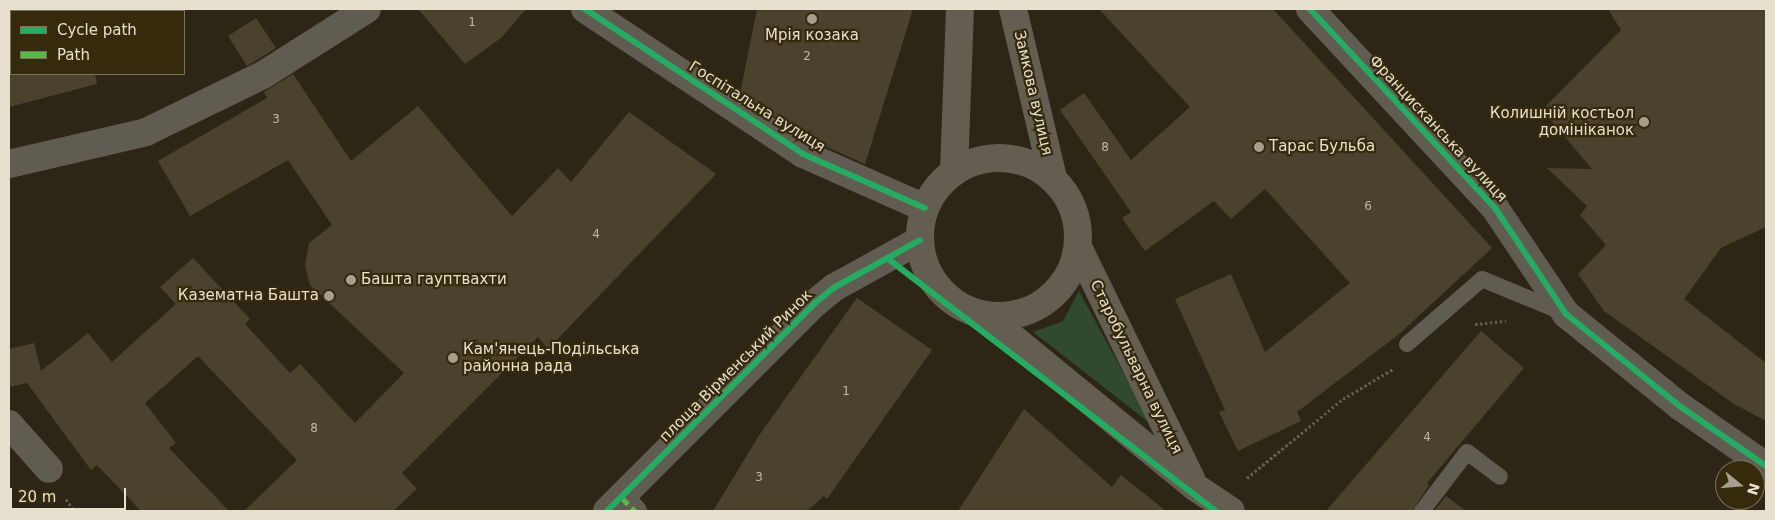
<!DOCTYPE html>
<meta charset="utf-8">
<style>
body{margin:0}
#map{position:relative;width:1775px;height:520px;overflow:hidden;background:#2d2616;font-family:"DejaVu Sans",sans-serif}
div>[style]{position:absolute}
.green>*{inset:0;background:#304a30}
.building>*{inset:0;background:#4b422e}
.path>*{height:3px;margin-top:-1.5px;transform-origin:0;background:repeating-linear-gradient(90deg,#635d53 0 2.5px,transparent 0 5px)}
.service>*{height:16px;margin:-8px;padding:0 8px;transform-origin:8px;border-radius:8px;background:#615c52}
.pedestrian>*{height:24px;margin:-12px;padding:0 12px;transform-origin:12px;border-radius:12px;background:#615c52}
.minor>*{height:28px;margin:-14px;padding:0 14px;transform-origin:14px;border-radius:14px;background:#615c52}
.secondary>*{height:28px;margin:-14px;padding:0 14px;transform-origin:14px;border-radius:14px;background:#635d52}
.secondary>.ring{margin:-14px;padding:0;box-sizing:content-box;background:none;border:28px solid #635d52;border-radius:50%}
.quiet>*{height:5px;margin-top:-2.5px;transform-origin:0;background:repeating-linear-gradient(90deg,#58b947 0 10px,transparent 0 15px)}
.cycleway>*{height:6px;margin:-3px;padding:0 3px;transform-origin:3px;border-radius:3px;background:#26ab63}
.dots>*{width:14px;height:14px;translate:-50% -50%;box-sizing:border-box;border:2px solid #362a0d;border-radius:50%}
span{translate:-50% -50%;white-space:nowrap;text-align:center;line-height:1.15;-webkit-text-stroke:4.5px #362a0d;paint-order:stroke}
.number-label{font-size:12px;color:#c1b8a7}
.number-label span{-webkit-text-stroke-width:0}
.poi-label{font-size:15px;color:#e8e0cf}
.right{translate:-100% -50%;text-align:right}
.left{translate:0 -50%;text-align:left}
.street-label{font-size:15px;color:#e8e0cf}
.frame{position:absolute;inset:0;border:10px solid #e8e0cf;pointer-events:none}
.legend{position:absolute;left:10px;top:10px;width:175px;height:65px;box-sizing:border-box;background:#362a0d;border:1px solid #7d735b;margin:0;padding:6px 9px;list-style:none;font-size:15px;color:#e8e0cf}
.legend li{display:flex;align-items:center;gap:10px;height:25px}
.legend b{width:25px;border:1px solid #7d735b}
.north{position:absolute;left:1715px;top:460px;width:50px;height:50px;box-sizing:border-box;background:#362a0d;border:1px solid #7d735b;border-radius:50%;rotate:107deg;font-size:14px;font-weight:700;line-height:20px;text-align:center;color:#e8e0cf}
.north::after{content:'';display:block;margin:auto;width:18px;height:22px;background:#a79f8e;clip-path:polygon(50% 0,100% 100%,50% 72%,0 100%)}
.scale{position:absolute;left:10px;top:488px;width:116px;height:22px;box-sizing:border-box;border:2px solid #e8e0cf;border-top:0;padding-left:6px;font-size:15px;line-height:18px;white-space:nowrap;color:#e8e0cf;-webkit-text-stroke:4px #362a0d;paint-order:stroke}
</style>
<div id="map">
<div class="green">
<i style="clip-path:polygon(1079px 291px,1151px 424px,1033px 332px,1063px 321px)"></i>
</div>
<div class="building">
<i style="clip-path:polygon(418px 9px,526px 9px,501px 38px,465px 64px)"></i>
<i style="clip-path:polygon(757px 9px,913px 9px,865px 164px,811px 140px,740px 94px)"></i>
<i style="clip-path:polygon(1099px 9px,1273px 9px,1492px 248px,1398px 335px,1297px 412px,1301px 421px,1238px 451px,1219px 412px,1225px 410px,1175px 299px,1231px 274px,1265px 352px,1350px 283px,1265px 189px,1231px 219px,1214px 201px,1145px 251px,1122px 218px,1131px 212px,1060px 110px,1084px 93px,1131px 160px,1190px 107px)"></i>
<i style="clip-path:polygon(1608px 9px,1766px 9px,1766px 227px,1721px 248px,1684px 299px,1766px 363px,1766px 421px,1734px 404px,1604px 311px,1578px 274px,1606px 245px,1580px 215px,1587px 206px,1547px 168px,1592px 169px,1542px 110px,1621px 30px)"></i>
<i style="clip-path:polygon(256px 18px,276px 48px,247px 66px,228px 36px)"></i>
<i style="clip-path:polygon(9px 74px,95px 74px,97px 84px,9px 107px)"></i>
<i style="clip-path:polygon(293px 74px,351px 161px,418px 106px,512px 216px,558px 168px,571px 182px,629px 112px,716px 174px,548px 349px,538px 337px,402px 473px,417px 489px,393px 511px,244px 511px,297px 460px,198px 356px,145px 403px,176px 443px,169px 448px,229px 511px,141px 511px,97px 465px,91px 470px,27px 383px,9px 387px,9px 349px,34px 343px,41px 371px,88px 333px,112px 362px,176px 304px,160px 287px,193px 258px,250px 319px,245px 324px,290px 373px,300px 364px,355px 423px,404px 373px,310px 285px,305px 266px,309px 243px,332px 225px,288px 160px,190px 216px,158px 161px,267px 98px,264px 92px)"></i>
<i style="clip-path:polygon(857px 298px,932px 350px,827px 499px,824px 496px,807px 511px,713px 511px,760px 434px)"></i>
<i style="clip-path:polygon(1481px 331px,1524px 368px,1427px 483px,1429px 485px,1412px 511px,1326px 511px)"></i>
<i style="clip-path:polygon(1024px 409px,1112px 487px,1121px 475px,1166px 511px,958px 511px)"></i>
<i style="clip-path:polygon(1446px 496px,1466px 511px,1434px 511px)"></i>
</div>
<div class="path">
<i style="left:1475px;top:324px;width:31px;rotate:-6deg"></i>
<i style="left:1247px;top:478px;width:124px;rotate:-39.5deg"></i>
<i style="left:1343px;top:399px;width:58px;rotate:-31deg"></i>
<i style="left:66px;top:499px;width:14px;rotate:56deg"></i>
</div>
<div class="service">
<i style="left:1407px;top:344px;width:99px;rotate:-40.9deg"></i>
<i style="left:1482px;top:279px;width:89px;rotate:22.5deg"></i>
<i style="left:1422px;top:511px;width:74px;rotate:-52.7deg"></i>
<i style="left:1467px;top:452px;width:41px;rotate:37.1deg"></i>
</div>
<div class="pedestrian">
<i style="left:621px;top:497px;width:20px;rotate:45deg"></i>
</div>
<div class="minor">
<i style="left:585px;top:9px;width:262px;rotate:33.6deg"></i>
<i style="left:803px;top:154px;width:133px;rotate:23.9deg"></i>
<i style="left:1310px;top:9px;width:272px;rotate:47.1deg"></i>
<i style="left:1495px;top:208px;width:128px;rotate:56.2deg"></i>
<i style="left:1566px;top:314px;width:148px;rotate:39deg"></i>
<i style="left:1681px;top:407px;width:103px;rotate:34.8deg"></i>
<i style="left:9px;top:164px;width:141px;rotate:-13.1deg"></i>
<i style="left:146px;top:132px;width:130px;rotate:-26deg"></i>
<i style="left:263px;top:75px;width:123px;rotate:-32.4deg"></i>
<i style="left:9px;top:424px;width:60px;rotate:48.4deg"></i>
<i style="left:607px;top:511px;width:294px;rotate:-45deg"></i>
<i style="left:815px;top:303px;width:26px;rotate:-39deg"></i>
<i style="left:835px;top:287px;width:97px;rotate:-28.9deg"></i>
</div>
<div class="secondary">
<i style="left:1013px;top:9px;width:174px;rotate:76.7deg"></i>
<i class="ring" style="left:920px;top:158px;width:130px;height:130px"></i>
<i style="left:954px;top:172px;width:163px;rotate:-87.9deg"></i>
<i style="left:1078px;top:247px;width:258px;rotate:64deg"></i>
<i style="left:986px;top:316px;width:270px;rotate:39.3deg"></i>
<i style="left:1195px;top:487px;width:43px;rotate:33.7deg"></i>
</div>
<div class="quiet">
<i style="left:621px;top:497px;width:20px;rotate:45deg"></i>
</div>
<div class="cycleway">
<i style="left:585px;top:9px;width:262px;rotate:33.6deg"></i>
<i style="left:803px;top:154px;width:133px;rotate:23.9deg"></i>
<i style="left:1310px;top:9px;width:272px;rotate:47.1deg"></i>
<i style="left:1495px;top:208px;width:128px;rotate:56.2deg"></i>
<i style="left:1566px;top:314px;width:148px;rotate:39deg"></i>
<i style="left:1681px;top:407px;width:103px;rotate:34.8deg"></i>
<i style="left:887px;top:258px;width:414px;rotate:37.6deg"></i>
<i style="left:607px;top:511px;width:294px;rotate:-45deg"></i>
<i style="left:815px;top:303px;width:26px;rotate:-39deg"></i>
<i style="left:835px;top:287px;width:97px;rotate:-28.9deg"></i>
</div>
<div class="dots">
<i style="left:812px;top:19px;background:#a79f8e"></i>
<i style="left:1644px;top:122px;background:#a79f8e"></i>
<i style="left:1259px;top:147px;background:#a79f8e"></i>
<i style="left:351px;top:280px;background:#a79f8e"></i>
<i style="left:329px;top:296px;background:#a79f8e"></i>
<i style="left:453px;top:358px;background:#a79f8e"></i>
</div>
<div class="number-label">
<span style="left:472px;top:23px">1</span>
<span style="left:807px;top:57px">2</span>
<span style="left:276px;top:120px">3</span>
<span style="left:1105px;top:148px">8</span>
<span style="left:1368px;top:207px">6</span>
<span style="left:596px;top:235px">4</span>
<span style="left:846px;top:392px">1</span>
<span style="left:314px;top:429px">8</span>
<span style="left:1427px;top:438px">4</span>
<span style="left:759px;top:478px">3</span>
</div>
<div class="poi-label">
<span style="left:812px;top:36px">Мрія козака</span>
<span class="right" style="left:1634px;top:122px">Колишній костьол<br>домініканок</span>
<span class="left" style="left:1269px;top:147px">Тарас Бульба</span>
<span class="left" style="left:361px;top:280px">Башта гауптвахти</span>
<span class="right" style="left:319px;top:296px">Казематна Башта</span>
<span class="left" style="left:463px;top:358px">Кам'янець-Подільська<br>районна рада</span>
</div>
<div class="street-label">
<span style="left:1033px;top:93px;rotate:77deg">Замкова вулиця</span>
<span style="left:757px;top:107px;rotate:32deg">Госпітальна вулиця</span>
<span style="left:1438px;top:129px;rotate:47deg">Францисканська вулиця</span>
<span style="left:736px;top:366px;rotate:-45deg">площа Вірменський Ринок</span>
<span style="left:1136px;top:367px;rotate:64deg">Старобульварна вулиця</span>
</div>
<div class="frame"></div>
<ul class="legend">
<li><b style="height:6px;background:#26ab63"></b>Cycle path</li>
<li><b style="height:6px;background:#58b947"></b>Path</li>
</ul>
<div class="north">N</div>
<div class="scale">20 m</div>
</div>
